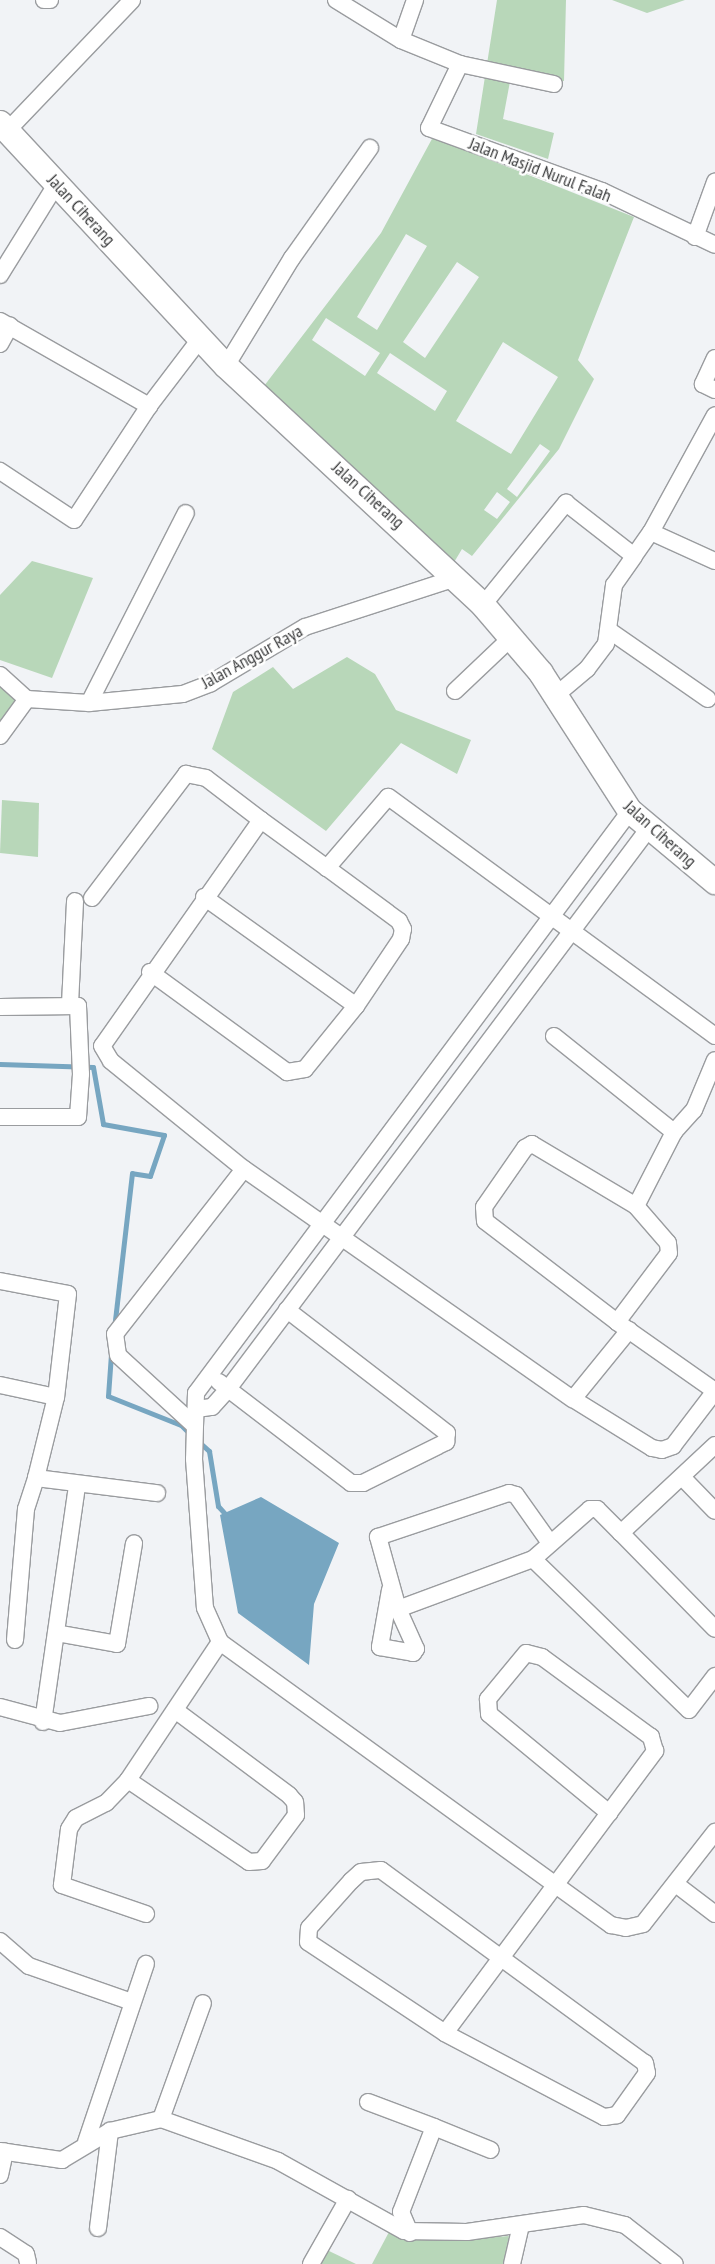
<!DOCTYPE html>
<style>
body{margin:0}
#map{position:relative;width:715px;height:2264px;overflow:hidden;background:#f1f3f6;font-family:"PT Sans Narrow",sans-serif}
div>[style]{position:absolute}
.green>*{inset:0;background:#b8d7b9}
.water>*{inset:0;background:#77a6c1}
.stream>*{height:5px;margin:-2.5px;padding:0 2.5px;transform-origin:2.5px;border-radius:2.5px;background:#77a6c1}
.roads{filter:drop-shadow(1px 0 #9a9c9f) drop-shadow(-1px 0 #9a9c9f) drop-shadow(0 1px #9a9c9f) drop-shadow(0 -1px #9a9c9f)}
.street>*{height:16px;margin:-8px;padding:0 8px;transform-origin:8px;border-radius:8px;background:#fff}
.secondary>*{height:24px;margin:-12px;padding:0 12px;transform-origin:12px;border-radius:12px;background:#fff}
span{translate:-50% -50%;white-space:nowrap;text-align:center;line-height:1.15;-webkit-text-stroke:5px #fff;paint-order:stroke}
.street-label{font-size:18px;color:#3b3c3d}
</style>
<div id="map">
<div class="green">
<i style="clip-path:polygon(497px 0,566px 0,564px 81px,511px 76px,503px 119px,554px 133px,548px 159px,476px 134px)"></i>
<i style="clip-path:polygon(612px 0,685px 0,647px 13px)"></i>
<i style="clip-path:polygon(evenodd,433px 137px,634px 217px,578px 360px,594px 379px,559px 449px,472px 556px,462px 549px,453px 564px,264px 386px,381px 233px,433px 137px,406px 234px,427px 246px,377px 330px,357px 317px,406px 234px,433px 137px,457px 262px,479px 277px,425px 358px,403px 342px,457px 262px,433px 137px,326px 318px,380px 353px,365px 376px,312px 340px,326px 318px,433px 137px,503px 342px,558px 377px,511px 454px,456px 421px,503px 342px,433px 137px,390px 353px,447px 391px,435px 411px,377px 373px,390px 353px,433px 137px,540px 444px,550px 451px,517px 497px,507px 489px,540px 444px,433px 137px,497px 492px,510px 502px,497px 519px,484px 510px,497px 492px)"></i>
<i style="clip-path:polygon(32px 561px,93px 578px,52px 678px,0 660px,0 595px)"></i>
<i style="clip-path:polygon(347px 657px,375px 674px,396px 710px,471px 740px,457px 774px,401px 743px,326px 831px,212px 749px,233px 692px,273px 667px,293px 689px)"></i>
<i style="clip-path:polygon(0 675px,27px 699px,0 736px)"></i>
<i style="clip-path:polygon(2px 800px,39px 803px,38px 857px,0 853px)"></i>
<i style="clip-path:polygon(389px 2232px,460px 2240px,509px 2236px,503px 2264px,372px 2264px)"></i>
<i style="clip-path:polygon(327px 2250px,356px 2264px,320px 2264px)"></i>
</div>
<div class="water">
<i style="clip-path:polygon(261px 1497px,339px 1543px,314px 1604px,309px 1665px,238px 1613px,220px 1515px)"></i>
</div>
<div class="stream">
<i style="left:0;top:1064px;width:93px;rotate:1.8deg"></i>
<i style="left:93px;top:1067px;width:58px;rotate:80deg"></i>
<i style="left:103px;top:1124px;width:62px;rotate:10.2deg"></i>
<i style="left:164px;top:1135px;width:43px;rotate:108.9deg"></i>
<i style="left:150px;top:1176px;width:18px;rotate:-171deg"></i>
<i style="left:132px;top:1173px;width:156px;rotate:96.6deg"></i>
<i style="left:111px;top:1354px;width:42px;rotate:94.1deg"></i>
<i style="left:108px;top:1396px;width:79px;rotate:21.7deg"></i>
<i style="left:181px;top:1425px;width:13px;rotate:45deg"></i>
<i style="left:198px;top:1441px;width:15px;rotate:42deg"></i>
<i style="left:209px;top:1451px;width:56px;rotate:80.7deg"></i>
<i style="left:218px;top:1506px;width:12px;rotate:48deg"></i>
</div>
<div class="roads">
<div class="street">
<i style="left:44px;top:0;width:6px"></i>
<i style="left:336px;top:0;width:76px;rotate:31.6deg"></i>
<i style="left:415px;top:0;width:42px;rotate:109.3deg"></i>
<i style="left:401px;top:40px;width:64px;rotate:22.1deg"></i>
<i style="left:460px;top:64px;width:96px;rotate:12deg"></i>
<i style="left:460px;top:64px;width:71px;rotate:115.8deg"></i>
<i style="left:429px;top:128px;width:184px;rotate:20deg"></i>
<i style="left:602px;top:191px;width:125px;rotate:25.5deg"></i>
<i style="left:7px;top:131px;width:181px;rotate:-46.3deg"></i>
<i style="left:695px;top:237px;width:59px;rotate:-70deg"></i>
<i style="left:0;top:275px;width:108px;rotate:-58.2deg"></i>
<i style="left:0;top:321px;width:172px;rotate:29.7deg"></i>
<i style="left:149px;top:406px;width:136px;rotate:123.3deg"></i>
<i style="left:74px;top:520px;width:89px;rotate:-146.5deg"></i>
<i style="left:0;top:344px;width:21px;rotate:-61deg"></i>
<i style="left:715px;top:358px;width:29px;rotate:115deg"></i>
<i style="left:703px;top:384px;width:13px;rotate:27deg"></i>
<i style="left:226px;top:366px;width:127px;rotate:-58.6deg"></i>
<i style="left:292px;top:258px;width:135px;rotate:-54.7deg"></i>
<i style="left:149px;top:406px;width:84px;rotate:-52.7deg"></i>
<i style="left:651px;top:532px;width:133px;rotate:-61.3deg"></i>
<i style="left:483px;top:605px;width:132px;rotate:-50.9deg"></i>
<i style="left:566px;top:503px;width:86px;rotate:37.9deg"></i>
<i style="left:634px;top:556px;width:29px;rotate:-55deg"></i>
<i style="left:651px;top:532px;width:70px;rotate:24.4deg"></i>
<i style="left:610px;top:631px;width:119px;rotate:34.8deg"></i>
<i style="left:0;top:675px;width:36px;rotate:42deg"></i>
<i style="left:455px;top:691px;width:79px;rotate:-43.5deg"></i>
<i style="left:555px;top:696px;width:42px;rotate:-40.2deg"></i>
<i style="left:587px;top:669px;width:31px;rotate:-53deg"></i>
<i style="left:606px;top:644px;width:60px;rotate:-82.3deg"></i>
<i style="left:614px;top:585px;width:35px;rotate:-55deg"></i>
<i style="left:27px;top:699px;width:62px;rotate:3.7deg"></i>
<i style="left:89px;top:703px;width:94px;rotate:-5.5deg"></i>
<i style="left:183px;top:694px;width:30px;rotate:-21deg"></i>
<i style="left:211px;top:683px;width:109px;rotate:-30.8deg"></i>
<i style="left:305px;top:627px;width:159px;rotate:-18deg"></i>
<i style="left:89px;top:703px;width:213px;rotate:-63deg"></i>
<i style="left:0;top:736px;width:46px;rotate:-53.9deg"></i>
<i style="left:630px;top:811px;width:726px;rotate:126.71deg"></i>
<i style="left:196px;top:1393px;width:66px;rotate:91.7deg"></i>
<i style="left:194px;top:1459px;width:149px;rotate:85.8deg"></i>
<i style="left:205px;top:1608px;width:37px;rotate:66deg"></i>
<i style="left:220px;top:1642px;width:483px;rotate:35.9deg"></i>
<i style="left:611px;top:1925px;width:15px;rotate:11deg"></i>
<i style="left:626px;top:1928px;width:17px;rotate:-13deg"></i>
<i style="left:643px;top:1924px;width:117px;rotate:-52deg"></i>
<i style="left:204px;top:897px;width:187px;rotate:35.6deg"></i>
<i style="left:92px;top:898px;width:156px;rotate:-52.8deg"></i>
<i style="left:186px;top:774px;width:20px;rotate:11deg"></i>
<i style="left:206px;top:778px;width:69px;rotate:37.4deg"></i>
<i style="left:150px;top:972px;width:170px;rotate:36.1deg"></i>
<i style="left:287px;top:1072px;width:18px;rotate:-9deg"></i>
<i style="left:305px;top:1069px;width:81px;rotate:-51deg"></i>
<i style="left:356px;top:1006px;width:81px;rotate:-56.1deg"></i>
<i style="left:401px;top:939px;width:10px;rotate:-79deg"></i>
<i style="left:403px;top:929px;width:9px;rotate:-117deg"></i>
<i style="left:399px;top:921px;width:89px;rotate:-143.6deg"></i>
<i style="left:70px;top:1004px;width:103px;rotate:-87.2deg"></i>
<i style="left:0;top:1007px;width:78px;rotate:-0.7deg"></i>
<i style="left:78px;top:1006px;width:68px;rotate:87.5deg"></i>
<i style="left:81px;top:1074px;width:43px;rotate:94deg"></i>
<i style="left:78px;top:1117px;width:78px;rotate:180deg"></i>
<i style="left:554px;top:1036px;width:154px;rotate:38.7deg"></i>
<i style="left:715px;top:1036px;width:405px;rotate:-143.8deg"></i>
<i style="left:388px;top:797px;width:94px;rotate:130.7deg"></i>
<i style="left:327px;top:868px;width:82px;rotate:-144deg"></i>
<i style="left:261px;top:820px;width:276px;rotate:125.1deg"></i>
<i style="left:102px;top:1046px;width:17px;rotate:59deg"></i>
<i style="left:111px;top:1061px;width:171px;rotate:39.1deg"></i>
<i style="left:244px;top:1169px;width:401px;rotate:35deg"></i>
<i style="left:573px;top:1399px;width:93px;rotate:31.8deg"></i>
<i style="left:652px;top:1448px;width:10px;rotate:11deg"></i>
<i style="left:662px;top:1450px;width:12px;rotate:-20deg"></i>
<i style="left:673px;top:1446px;width:69px;rotate:-52.6deg"></i>
<i style="left:715px;top:1391px;width:120px;rotate:-144.9deg"></i>
<i style="left:617px;top:1322px;width:86px;rotate:-53deg"></i>
<i style="left:669px;top:1253px;width:10px;rotate:-96deg"></i>
<i style="left:668px;top:1243px;width:49px;rotate:-130.9deg"></i>
<i style="left:636px;top:1206px;width:83px;rotate:-62.8deg"></i>
<i style="left:674px;top:1132px;width:30px;rotate:-48deg"></i>
<i style="left:694px;top:1110px;width:54px;rotate:-67.2deg"></i>
<i style="left:0;top:1281px;width:69px;rotate:10.8deg"></i>
<i style="left:68px;top:1294px;width:104px;rotate:96.6deg"></i>
<i style="left:56px;top:1397px;width:83px;rotate:103.9deg"></i>
<i style="left:36px;top:1478px;width:122px;rotate:7.1deg"></i>
<i style="left:617px;top:1322px;width:166px;rotate:-142.6deg"></i>
<i style="left:485px;top:1221px;width:14px;rotate:-94deg"></i>
<i style="left:484px;top:1207px;width:72px;rotate:-55.2deg"></i>
<i style="left:525px;top:1148px;width:8px;rotate:-30deg"></i>
<i style="left:532px;top:1144px;width:121px;rotate:30.8deg"></i>
<i style="left:219px;top:1382px;width:166px;rotate:37.4deg"></i>
<i style="left:351px;top:1483px;width:12px"></i>
<i style="left:363px;top:1483px;width:93px;rotate:-26.3deg"></i>
<i style="left:446px;top:1442px;width:9px;rotate:-84deg"></i>
<i style="left:447px;top:1433px;width:202px;rotate:-142.4deg"></i>
<i style="left:0;top:1385px;width:57px;rotate:12.1deg"></i>
<i style="left:573px;top:1399px;width:89px;rotate:-50.9deg"></i>
<i style="left:197px;top:1409px;width:15px;rotate:-8deg"></i>
<i style="left:212px;top:1407px;width:24px;rotate:-48deg"></i>
<i style="left:228px;top:1389px;width:701px;rotate:-53.11deg"></i>
<i style="left:194px;top:1425px;width:103px;rotate:-137.4deg"></i>
<i style="left:118px;top:1355px;width:21px;rotate:-98deg"></i>
<i style="left:115px;top:1334px;width:209px;rotate:-52deg"></i>
<i style="left:715px;top:1445px;width:129px;rotate:136.9deg"></i>
<i style="left:621px;top:1533px;width:34px;rotate:-135deg"></i>
<i style="left:597px;top:1509px;width:7px;rotate:180deg"></i>
<i style="left:590px;top:1509px;width:76px;rotate:138.7deg"></i>
<i style="left:533px;top:1559px;width:217px;rotate:44.1deg"></i>
<i style="left:689px;top:1710px;width:43px;rotate:-52.6deg"></i>
<i style="left:682px;top:1477px;width:47px;rotate:45.9deg"></i>
<i style="left:621px;top:1533px;width:134px;rotate:45.6deg"></i>
<i style="left:533px;top:1559px;width:144px;rotate:159.7deg"></i>
<i style="left:398px;top:1609px;width:75px;rotate:-105.5deg"></i>
<i style="left:378px;top:1537px;width:138px;rotate:-18.6deg"></i>
<i style="left:509px;top:1493px;width:7px;rotate:16deg"></i>
<i style="left:516px;top:1495px;width:59px;rotate:54.7deg"></i>
<i style="left:390px;top:1590px;width:58px;rotate:100deg"></i>
<i style="left:380px;top:1647px;width:34px;rotate:10deg"></i>
<i style="left:413px;top:1653px;width:5px;rotate:-53deg"></i>
<i style="left:416px;top:1649px;width:44px;rotate:-114.2deg"></i>
<i style="left:56px;top:1633px;width:62px;rotate:10.2deg"></i>
<i style="left:117px;top:1644px;width:102px;rotate:-80.4deg"></i>
<i style="left:15px;top:1640px;width:131px;rotate:-85.2deg"></i>
<i style="left:26px;top:1509px;width:33px;rotate:-72deg"></i>
<i style="left:0;top:1707px;width:62px;rotate:14.9deg"></i>
<i style="left:60px;top:1723px;width:91px;rotate:-10.8deg"></i>
<i style="left:43px;top:1722px;width:238px;rotate:-81.8deg"></i>
<i style="left:128px;top:1780px;width:146px;rotate:34.1deg"></i>
<i style="left:249px;top:1862px;width:13px;rotate:-4deg"></i>
<i style="left:262px;top:1861px;width:57px;rotate:-53.5deg"></i>
<i style="left:296px;top:1815px;width:13px;rotate:-94deg"></i>
<i style="left:295px;top:1802px;width:9px;rotate:-131deg"></i>
<i style="left:289px;top:1795px;width:142px;rotate:-143.3deg"></i>
<i style="left:381px;top:1870px;width:327px;rotate:36.2deg"></i>
<i style="left:645px;top:2063px;width:10px;rotate:79deg"></i>
<i style="left:647px;top:2073px;width:52px;rotate:125.5deg"></i>
<i style="left:617px;top:2115px;width:13px;rotate:171deg"></i>
<i style="left:604px;top:2117px;width:180px;rotate:-152.2deg"></i>
<i style="left:445px;top:2033px;width:164px;rotate:-146.4deg"></i>
<i style="left:308px;top:1942px;width:14px;rotate:-86deg"></i>
<i style="left:309px;top:1928px;width:63px;rotate:-48.2deg"></i>
<i style="left:351px;top:1881px;width:13px;rotate:-42deg"></i>
<i style="left:361px;top:1872px;width:20px;rotate:-6deg"></i>
<i style="left:677px;top:1885px;width:48px;rotate:37.3deg"></i>
<i style="left:146px;top:1914px;width:89px;rotate:-161deg"></i>
<i style="left:62px;top:1885px;width:56px;rotate:-82.9deg"></i>
<i style="left:69px;top:1829px;width:13px;rotate:-58deg"></i>
<i style="left:76px;top:1818px;width:34px;rotate:-27deg"></i>
<i style="left:106px;top:1803px;width:32px;rotate:-46deg"></i>
<i style="left:128px;top:1780px;width:166px;rotate:-56.3deg"></i>
<i style="left:0;top:1941px;width:38px;rotate:41deg"></i>
<i style="left:29px;top:1966px;width:109px;rotate:19.3deg"></i>
<i style="left:445px;top:2033px;width:352px;rotate:-53.3deg"></i>
<i style="left:655px;top:1751px;width:15px;rotate:-106deg"></i>
<i style="left:651px;top:1737px;width:135px;rotate:-143.7deg"></i>
<i style="left:542px;top:1657px;width:16px;rotate:-166deg"></i>
<i style="left:526px;top:1653px;width:60px;rotate:129.6deg"></i>
<i style="left:488px;top:1699px;width:15px;rotate:86deg"></i>
<i style="left:489px;top:1714px;width:156px;rotate:39.5deg"></i>
<i style="left:368px;top:2102px;width:71px;rotate:20.7deg"></i>
<i style="left:161px;top:2119px;width:123px;rotate:-70.1deg"></i>
<i style="left:86px;top:2142px;width:188px;rotate:-71.4deg"></i>
<i style="left:0;top:2151px;width:63px;rotate:8.3deg"></i>
<i style="left:62px;top:2160px;width:56px;rotate:-31.1deg"></i>
<i style="left:110px;top:2131px;width:52px;rotate:-13.2deg"></i>
<i style="left:161px;top:2119px;width:124px;rotate:19.7deg"></i>
<i style="left:278px;top:2161px;width:144px;rotate:29.1deg"></i>
<i style="left:404px;top:2231px;width:63px;rotate:0.9deg"></i>
<i style="left:467px;top:2232px;width:118px;rotate:-8.3deg"></i>
<i style="left:584px;top:2215px;width:42px;rotate:13.7deg"></i>
<i style="left:625px;top:2225px;width:63px;rotate:38deg"></i>
<i style="left:0;top:2175px;width:24px;rotate:-78deg"></i>
<i style="left:98px;top:2228px;width:98px;rotate:-82.9deg"></i>
<i style="left:410px;top:2233px;width:23px;rotate:-113deg"></i>
<i style="left:401px;top:2212px;width:91px;rotate:-68.8deg"></i>
<i style="left:434px;top:2127px;width:61px;rotate:22deg"></i>
<i style="left:0;top:2237px;width:31px;rotate:33deg"></i>
<i style="left:26px;top:2254px;width:9px;rotate:77deg"></i>
<i style="left:311px;top:2264px;width:75px;rotate:-60.4deg"></i>
<i style="left:512px;top:2264px;width:40px;rotate:-77deg"></i>
</div>
<div class="secondary">
<i style="left:0;top:123px;width:332px;rotate:47.1deg"></i>
<i style="left:226px;top:366px;width:351px;rotate:42.9deg"></i>
<i style="left:483px;top:605px;width:89px;rotate:49.5deg"></i>
<i style="left:541px;top:673px;width:164px;rotate:57.2deg"></i>
<i style="left:630px;top:811px;width:111px;rotate:39.9deg"></i>
</div>
</div>
<div class="street-label">
<span style="left:540px;top:170px;rotate:21deg">Jalan Masjid Nurul Falah</span>
<span style="left:81px;top:210px;rotate:47deg">Jalan Ciherang</span>
<span style="left:368px;top:495px;rotate:42deg">Jalan Ciherang</span>
<span style="left:252px;top:657px;rotate:-29deg">Jalan Anggur Raya</span>
<span style="left:660px;top:834px;rotate:42deg">Jalan Ciherang</span>
</div>
</div>
